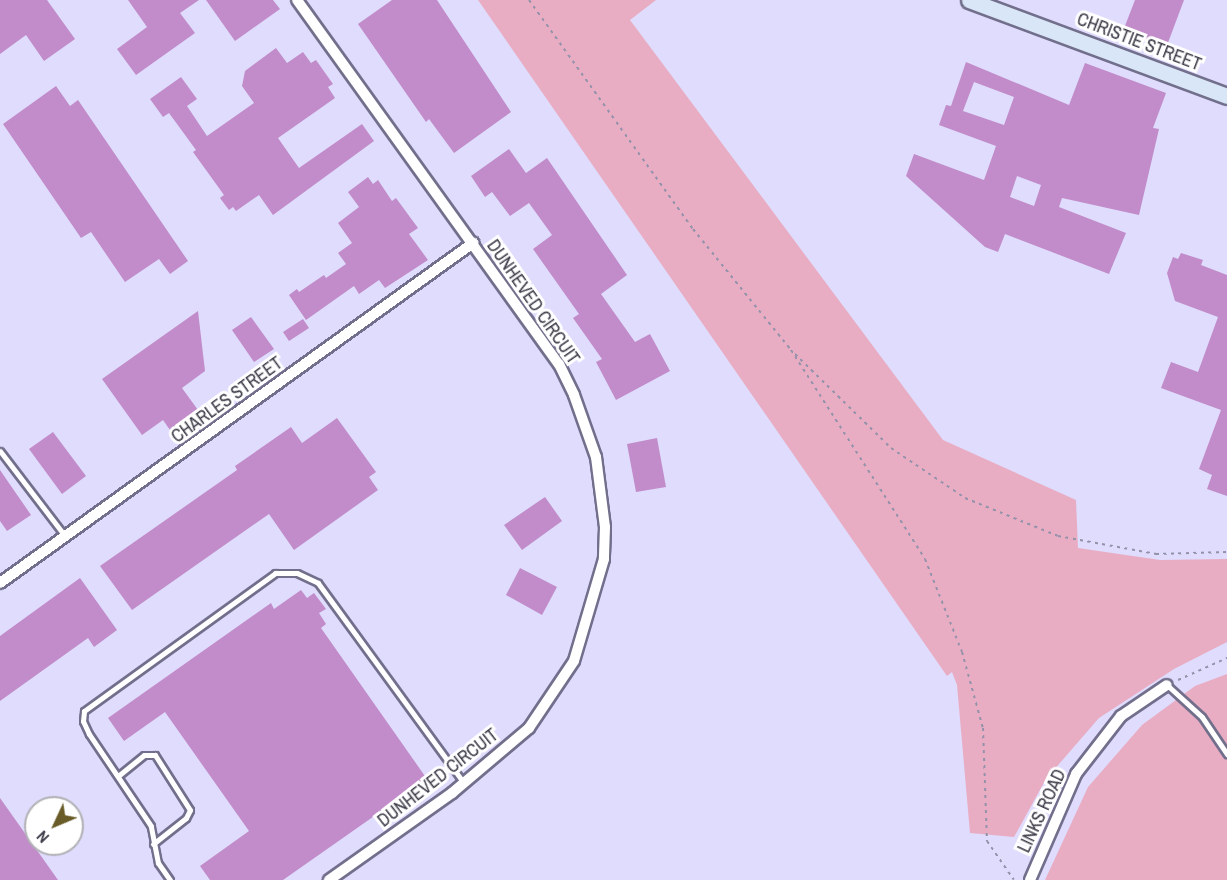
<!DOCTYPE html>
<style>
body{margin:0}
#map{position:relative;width:1227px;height:880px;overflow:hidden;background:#dfdcfd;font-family:"Archivo Narrow",sans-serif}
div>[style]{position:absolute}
.green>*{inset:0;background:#e8adc2}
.building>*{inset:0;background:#c18cc9}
.path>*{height:2px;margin-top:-1px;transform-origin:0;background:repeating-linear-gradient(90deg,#9492aa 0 3px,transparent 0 7.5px)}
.roads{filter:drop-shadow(2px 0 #726f8c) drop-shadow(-2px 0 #726f8c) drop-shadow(0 2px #726f8c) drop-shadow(0 -2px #726f8c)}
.service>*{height:5px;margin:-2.5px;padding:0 2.5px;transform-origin:2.5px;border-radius:2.5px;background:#fff}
.minor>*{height:10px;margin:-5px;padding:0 5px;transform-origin:5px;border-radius:5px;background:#fff}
.secondary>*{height:15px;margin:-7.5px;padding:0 7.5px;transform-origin:7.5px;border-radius:7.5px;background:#d9e6f8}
span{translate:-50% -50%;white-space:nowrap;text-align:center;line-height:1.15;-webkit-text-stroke:6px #fff;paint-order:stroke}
.street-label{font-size:18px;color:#3c3b48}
.north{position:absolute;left:24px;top:796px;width:60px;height:60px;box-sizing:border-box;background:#fff;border:2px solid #b1b1b6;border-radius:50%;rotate:226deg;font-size:16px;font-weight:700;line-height:24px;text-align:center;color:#3c3b48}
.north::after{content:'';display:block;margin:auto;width:21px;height:27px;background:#695c29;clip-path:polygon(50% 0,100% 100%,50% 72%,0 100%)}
</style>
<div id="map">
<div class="green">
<i style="clip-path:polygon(478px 0,656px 0,630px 20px,943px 440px,1076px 500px,1078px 548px,1160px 560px,1227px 559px,1227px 642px,1174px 669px,1099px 718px,1046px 779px,1014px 837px,970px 833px,957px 685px,952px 672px,947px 676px)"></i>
<i style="clip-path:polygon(1227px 674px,1227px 880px,1045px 880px,1088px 787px,1142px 725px,1195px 686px)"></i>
</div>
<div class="building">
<i style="clip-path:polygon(0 0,47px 0,75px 39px,44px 61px,26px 35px,0 54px)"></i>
<i style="clip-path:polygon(128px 0,199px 0,180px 13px,195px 33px,136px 75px,117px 49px,147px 27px)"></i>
<i style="clip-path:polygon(206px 0,273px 0,280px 9px,235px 41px)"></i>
<i style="clip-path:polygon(392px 0,437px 0,511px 112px,454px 153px,429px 119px,426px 122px,358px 24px)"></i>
<i style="clip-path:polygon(1135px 0,1184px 0,1166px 48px,1123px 31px)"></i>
<i style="clip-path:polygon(276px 48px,287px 63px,303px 52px,311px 63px,316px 60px,333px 84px,328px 87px,335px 98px,278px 138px,299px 168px,362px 124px,374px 141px,273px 215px,259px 195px,236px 211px,233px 207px,229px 210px,220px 198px,224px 195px,193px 152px,196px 150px,169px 113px,163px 117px,150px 99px,181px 77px,197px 99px,187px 106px,207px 136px,254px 103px,242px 86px,245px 71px)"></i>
<i style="clip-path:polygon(evenodd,966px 62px,1069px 105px,1085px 63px,1166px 93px,1153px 128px,1159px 129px,1139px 215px,1062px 198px,1059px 207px,1126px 233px,1109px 274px,1005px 234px,998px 252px,985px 247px,906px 176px,914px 154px,984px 180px,996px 146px,939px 125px,946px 105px,951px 106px,966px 62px,974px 82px,1014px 97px,1004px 125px,963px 111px,974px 82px,966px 62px,1017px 176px,1041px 185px,1034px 206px,1010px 197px,1017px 176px)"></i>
<i style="clip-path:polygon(56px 86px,70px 106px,78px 100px,188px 261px,170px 274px,159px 259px,125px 282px,91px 232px,81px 238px,3px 124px)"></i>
<i style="clip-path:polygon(509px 149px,526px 173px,547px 158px,627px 275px,601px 294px,635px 342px,650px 334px,670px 371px,616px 400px,596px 362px,602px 359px,573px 318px,579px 314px,533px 249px,552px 235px,529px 203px,510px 216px,492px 192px,485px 197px,471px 176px)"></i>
<i style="clip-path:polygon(368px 177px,373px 184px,378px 180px,392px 201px,396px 198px,418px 228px,409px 234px,428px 260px,385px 288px,379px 280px,359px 294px,354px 286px,306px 320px,289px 295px,297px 289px,299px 292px,324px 275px,326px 278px,346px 264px,338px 253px,352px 243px,338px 223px,359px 207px,348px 192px)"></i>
<i style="clip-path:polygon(1181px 253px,1203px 260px,1201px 265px,1227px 275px,1227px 496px,1207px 489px,1212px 475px,1199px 469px,1221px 410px,1161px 388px,1171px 362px,1198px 372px,1218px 317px,1175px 301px,1167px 273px,1173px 257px,1178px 259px)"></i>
<i style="clip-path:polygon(198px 311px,205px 371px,182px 388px,198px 410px,170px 430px,163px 420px,142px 435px,102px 379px)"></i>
<i style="clip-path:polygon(251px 317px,274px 349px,254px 362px,232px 330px)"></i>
<i style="clip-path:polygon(303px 319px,309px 328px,289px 341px,283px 332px)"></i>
<i style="clip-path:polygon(337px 418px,376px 472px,369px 477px,378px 490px,294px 550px,269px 514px,132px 610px,100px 566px,237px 470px,235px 466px,291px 427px,302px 443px)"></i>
<i style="clip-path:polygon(53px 432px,86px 476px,62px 494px,29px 449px)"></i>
<i style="clip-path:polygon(657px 438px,666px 487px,636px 492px,627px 444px)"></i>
<i style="clip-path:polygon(0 470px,31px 515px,7px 531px,0 521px)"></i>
<i style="clip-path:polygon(545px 497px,562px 521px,522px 550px,504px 525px)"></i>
<i style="clip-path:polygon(520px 568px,557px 587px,542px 615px,506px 595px)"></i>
<i style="clip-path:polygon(80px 578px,117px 630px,94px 647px,88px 638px,0 701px,0 636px)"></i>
<i style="clip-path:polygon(301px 590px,307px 598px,314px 593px,326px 609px,319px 613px,326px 624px,321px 628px,427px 779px,283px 880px,210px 880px,200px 866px,249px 831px,165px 712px,124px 741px,108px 718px,271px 603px,274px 609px)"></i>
<i style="clip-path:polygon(0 798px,58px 880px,0 880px)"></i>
</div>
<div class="path">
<i style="left:529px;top:0;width:282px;rotate:54.4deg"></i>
<i style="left:693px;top:229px;width:156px;rotate:51deg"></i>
<i style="left:791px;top:350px;width:248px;rotate:57.3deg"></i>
<i style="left:925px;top:559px;width:100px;rotate:68.3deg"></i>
<i style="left:962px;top:652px;width:79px;rotate:74.6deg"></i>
<i style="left:983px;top:728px;width:113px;rotate:88deg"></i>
<i style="left:987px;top:841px;width:47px;rotate:55.3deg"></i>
<i style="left:795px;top:354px;width:134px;rotate:44.4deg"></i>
<i style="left:891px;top:448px;width:89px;rotate:34deg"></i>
<i style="left:965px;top:498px;width:100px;rotate:22.2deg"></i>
<i style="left:1058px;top:536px;width:100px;rotate:10.4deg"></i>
<i style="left:1156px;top:554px;width:71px;rotate:-1.6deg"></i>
<i style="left:1178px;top:680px;width:54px;rotate:-24.2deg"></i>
</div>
<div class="roads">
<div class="service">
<i style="left:0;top:451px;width:107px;rotate:52.6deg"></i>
<i style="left:1167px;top:685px;width:47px;rotate:42.4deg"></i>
<i style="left:1202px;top:717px;width:45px;rotate:56deg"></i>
<i style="left:118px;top:776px;width:33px;rotate:-39deg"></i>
<i style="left:144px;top:755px;width:11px"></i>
<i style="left:155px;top:755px;width:65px;rotate:57.5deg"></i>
<i style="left:190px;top:810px;width:9px;rotate:117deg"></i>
<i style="left:186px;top:818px;width:42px;rotate:141.8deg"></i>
<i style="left:170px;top:880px;width:21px;rotate:-125deg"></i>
<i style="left:158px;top:863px;width:38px;rotate:-101deg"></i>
<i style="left:151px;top:826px;width:111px;rotate:-124deg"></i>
<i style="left:89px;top:734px;width:14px;rotate:-115deg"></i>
<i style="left:83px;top:721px;width:10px;rotate:-84deg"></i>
<i style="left:84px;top:711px;width:236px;rotate:-35.8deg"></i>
<i style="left:275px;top:573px;width:22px"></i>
<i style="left:297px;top:573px;width:23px;rotate:25deg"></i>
<i style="left:318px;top:583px;width:248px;rotate:53.9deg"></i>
</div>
<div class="minor">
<i style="left:297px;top:0;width:448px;rotate:54.3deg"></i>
<i style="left:559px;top:364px;width:34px;rotate:64deg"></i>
<i style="left:574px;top:395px;width:66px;rotate:70.5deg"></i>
<i style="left:596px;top:457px;width:71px;rotate:82.7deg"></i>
<i style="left:605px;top:527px;width:32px;rotate:92deg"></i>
<i style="left:604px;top:559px;width:106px;rotate:106.4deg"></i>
<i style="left:574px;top:661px;width:81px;rotate:123.9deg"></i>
<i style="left:529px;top:728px;width:101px;rotate:139.8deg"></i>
<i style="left:452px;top:793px;width:151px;rotate:144.7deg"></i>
<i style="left:0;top:583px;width:583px;rotate:-35.71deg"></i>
<i style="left:1030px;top:880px;width:116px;rotate:-66.5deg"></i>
<i style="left:1076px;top:774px;width:73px;rotate:-52.2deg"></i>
<i style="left:1121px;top:716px;width:55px;rotate:-34deg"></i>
</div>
<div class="secondary">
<i style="left:969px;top:0;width:275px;rotate:20.4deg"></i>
</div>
</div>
<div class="street-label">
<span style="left:1139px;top:42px;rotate:21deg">CHRISTIE STREET</span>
<span style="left:533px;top:302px;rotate:55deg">DUNHEVED CIRCUIT</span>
<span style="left:227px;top:400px;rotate:-36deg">CHARLES STREET</span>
<span style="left:438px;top:778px;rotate:-38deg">DUNHEVED CIRCUIT</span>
<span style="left:1042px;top:811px;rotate:-65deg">LINKS ROAD</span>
</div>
<div class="north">N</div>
</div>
